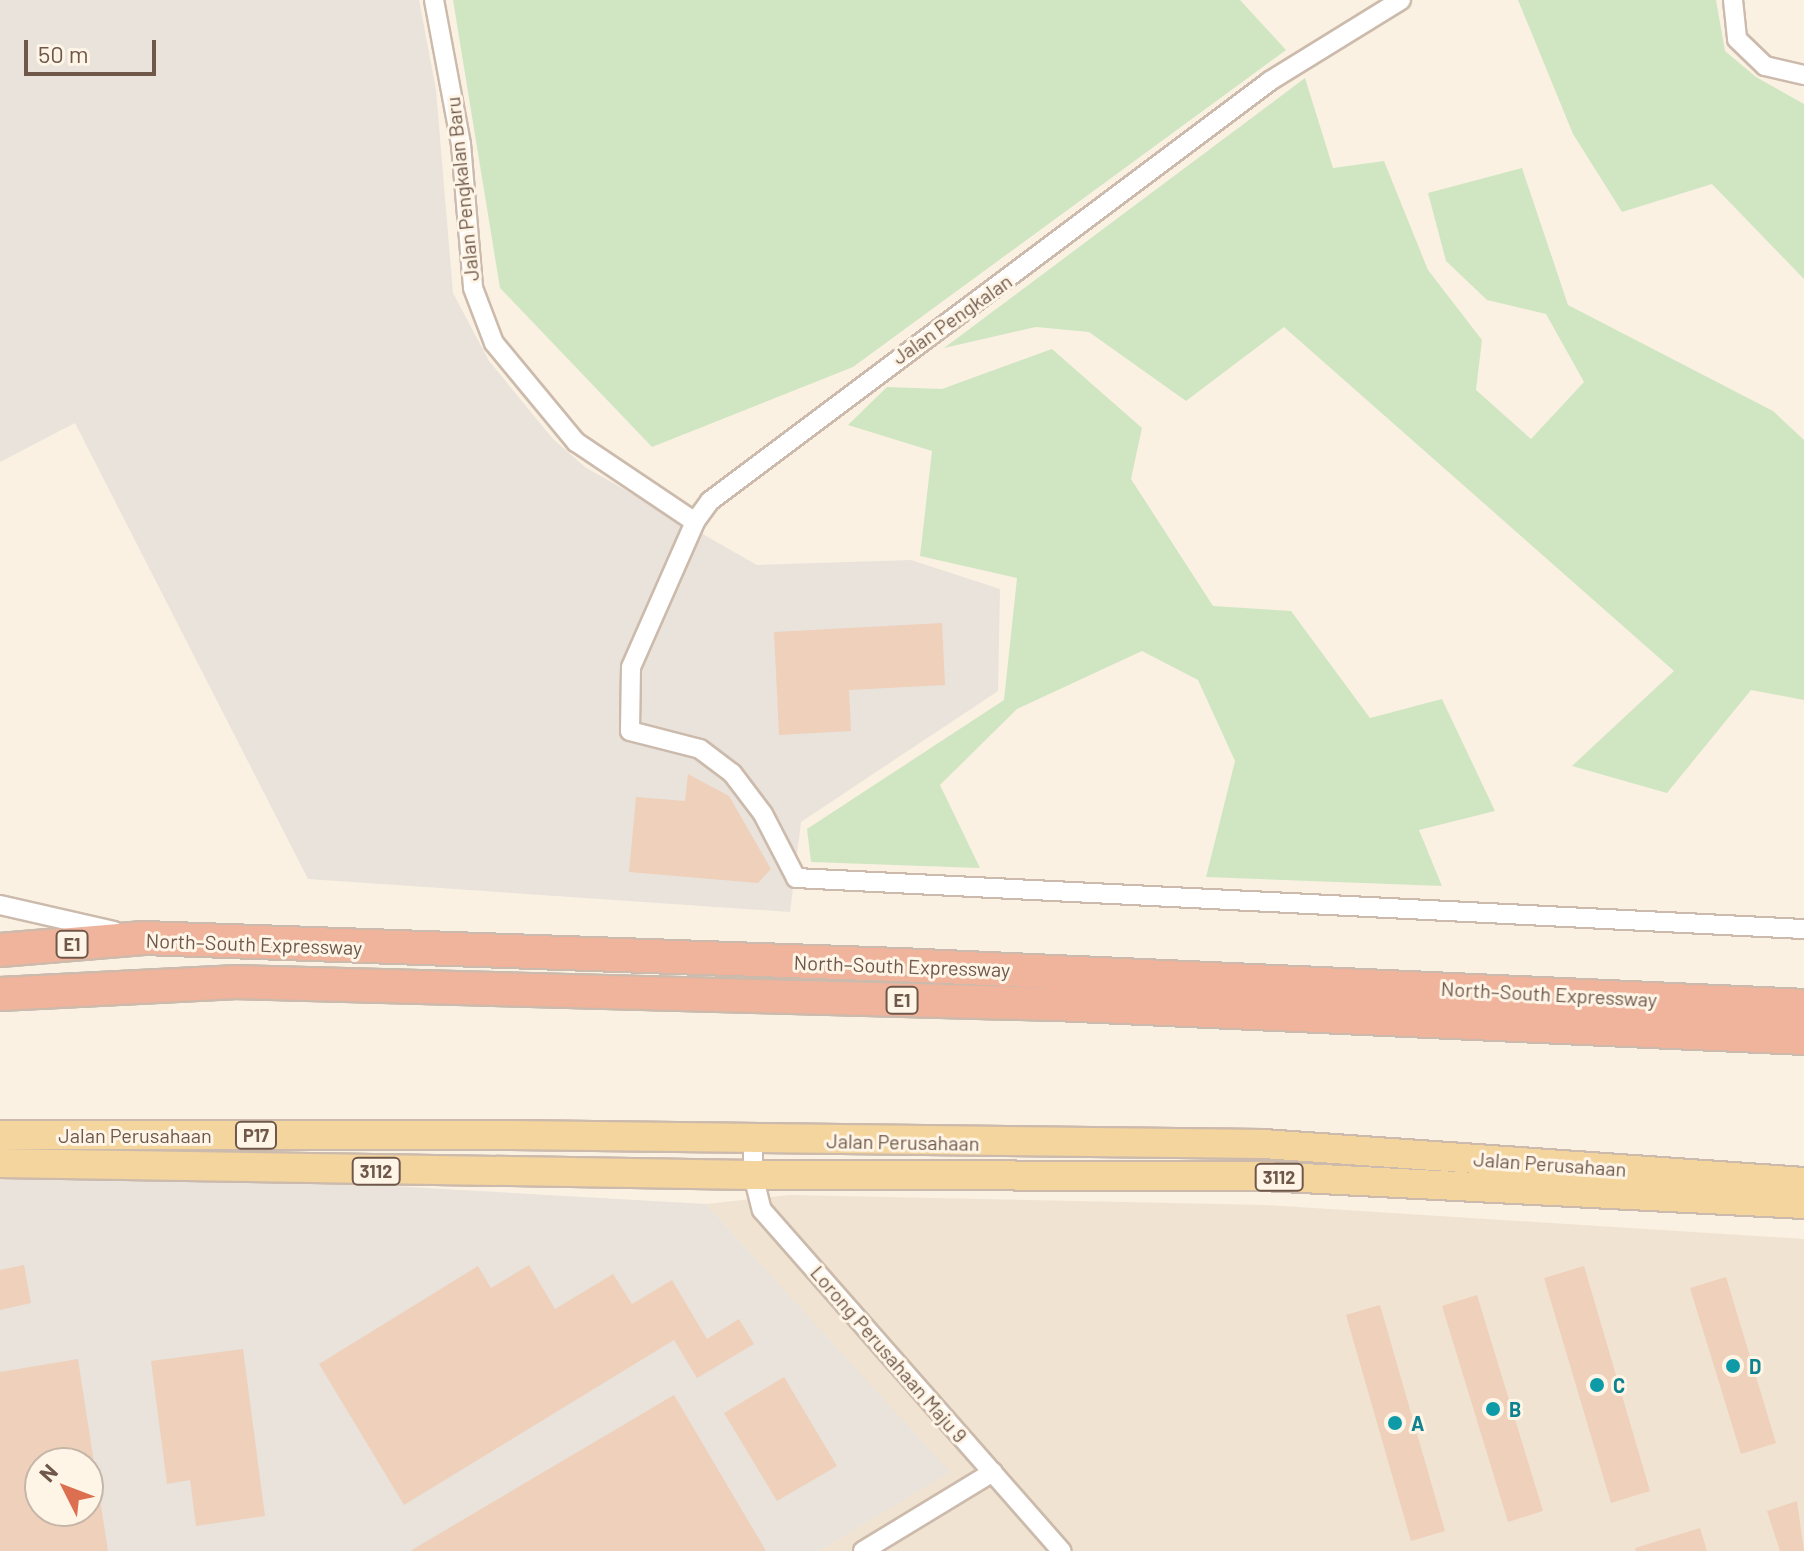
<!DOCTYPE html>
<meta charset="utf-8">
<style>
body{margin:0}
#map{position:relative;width:1804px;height:1551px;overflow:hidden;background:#faf1e2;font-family:Barlow,sans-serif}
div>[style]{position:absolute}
.residential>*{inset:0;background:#f1e3d1}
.industrial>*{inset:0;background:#e9e3dc}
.green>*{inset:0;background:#d0e6c2}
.building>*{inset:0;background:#eed0bb}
.roads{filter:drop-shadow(2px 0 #ccbbac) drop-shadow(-2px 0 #ccbbac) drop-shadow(0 2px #ccbbac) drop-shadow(0 -2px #ccbbac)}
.minor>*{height:18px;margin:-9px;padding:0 9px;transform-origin:9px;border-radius:9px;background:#fff}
.primary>*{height:28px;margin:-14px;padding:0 14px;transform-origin:14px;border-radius:14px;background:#f5d59e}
.motorway>*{height:32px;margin:-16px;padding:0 16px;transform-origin:16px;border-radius:16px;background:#f0b39c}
.dots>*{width:22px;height:22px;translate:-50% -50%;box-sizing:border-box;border:4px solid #fef5e7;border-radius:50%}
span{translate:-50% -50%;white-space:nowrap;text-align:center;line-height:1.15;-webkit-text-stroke:6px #fef5e7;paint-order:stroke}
.shield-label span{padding:2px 6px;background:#fef5e7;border:2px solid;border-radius:6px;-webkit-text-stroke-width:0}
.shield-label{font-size:18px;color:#6f584a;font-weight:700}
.street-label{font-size:20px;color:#6f584a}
.culture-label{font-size:20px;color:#0d838f;font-weight:700}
.left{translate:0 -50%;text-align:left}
.north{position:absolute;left:24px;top:1447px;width:80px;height:80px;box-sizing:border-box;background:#fef5e7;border:2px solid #c5b6a8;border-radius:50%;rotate:312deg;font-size:22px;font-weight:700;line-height:32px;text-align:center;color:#6f584a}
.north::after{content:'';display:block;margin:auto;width:28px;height:36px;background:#dc6f4f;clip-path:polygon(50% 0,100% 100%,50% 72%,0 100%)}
.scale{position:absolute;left:24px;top:40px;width:132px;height:36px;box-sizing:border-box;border:4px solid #6f584a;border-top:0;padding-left:10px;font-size:24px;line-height:28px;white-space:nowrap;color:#6f584a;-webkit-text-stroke:6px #fef5e7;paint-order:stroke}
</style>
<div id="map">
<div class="residential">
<i style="clip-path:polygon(790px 1195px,1266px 1205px,1804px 1239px,1804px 1551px,819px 1551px,949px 1472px,706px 1204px)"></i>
</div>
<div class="industrial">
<i style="clip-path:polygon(0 0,419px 0,436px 90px,453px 293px,489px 361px,553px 439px,585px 467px,757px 565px,911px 560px,1000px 589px,998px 691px,801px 822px,790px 912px,308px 879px,75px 423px,0 462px)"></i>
<i style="clip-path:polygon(evenodd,0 1170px,109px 1170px,706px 1204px,950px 1472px,819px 1551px,0 1551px,0 1170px,40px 1463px,88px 1463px,88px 1511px,40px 1511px,40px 1463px)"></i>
</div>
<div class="green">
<i style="clip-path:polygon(453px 0,1240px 0,1286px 50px,853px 367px,652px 447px,500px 288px)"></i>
<i style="clip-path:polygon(1518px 0,1716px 0,1725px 51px,1756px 77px,1804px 104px,1804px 279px,1712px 184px,1622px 212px,1573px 134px)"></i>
<i style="clip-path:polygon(1305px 78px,1333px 168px,1384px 161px,1428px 270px,1482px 340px,1476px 390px,1531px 439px,1584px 382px,1546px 314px,1487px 300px,1446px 261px,1428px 193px,1522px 168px,1568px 305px,1773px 411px,1804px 440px,1804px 700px,1751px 690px,1667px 793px,1572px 766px,1674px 671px,1284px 327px,1186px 401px,1089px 332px,1036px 327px,944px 348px)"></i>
<i style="clip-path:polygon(1052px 349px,1142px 428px,1131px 479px,1213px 606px,1291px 611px,1370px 718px,1442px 699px,1495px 811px,1419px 830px,1442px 886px,1206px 877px,1235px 761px,1198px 680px,1142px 651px,1017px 709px,940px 785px,980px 868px,811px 862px,807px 829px,1004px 700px,1017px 578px,920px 556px,932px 451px,848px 425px,887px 387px,942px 389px)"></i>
</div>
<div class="building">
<i style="clip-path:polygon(942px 623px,945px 685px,849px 690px,851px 731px,779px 735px,774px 632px)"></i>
<i style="clip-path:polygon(688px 774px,729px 796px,771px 869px,758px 883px,629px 872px,636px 797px,685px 801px)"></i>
<i style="clip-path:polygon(24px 1265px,31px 1303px,0 1310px,0 1270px)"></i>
<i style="clip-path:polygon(529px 1265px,555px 1309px,613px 1274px,632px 1304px,672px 1280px,707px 1339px,739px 1319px,754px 1344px,697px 1378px,674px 1340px,404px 1505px,319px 1364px,478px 1266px,491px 1288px)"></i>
<i style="clip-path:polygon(1584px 1266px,1650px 1491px,1611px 1503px,1544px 1278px)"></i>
<i style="clip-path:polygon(1726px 1277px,1776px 1443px,1741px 1454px,1690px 1288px)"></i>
<i style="clip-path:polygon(1477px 1295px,1543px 1511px,1508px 1522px,1442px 1306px)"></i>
<i style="clip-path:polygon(1380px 1305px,1445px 1531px,1411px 1541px,1346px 1315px)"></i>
<i style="clip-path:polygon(243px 1349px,265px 1516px,196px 1526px,190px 1480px,167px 1484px,151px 1361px)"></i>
<i style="clip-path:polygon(78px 1359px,94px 1463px,40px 1463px,40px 1511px,88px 1511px,88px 1474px,96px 1473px,108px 1551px,0 1551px,0 1372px)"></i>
<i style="clip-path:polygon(784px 1377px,837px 1466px,777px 1501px,724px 1413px)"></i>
<i style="clip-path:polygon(674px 1395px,766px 1551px,410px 1551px)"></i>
<i style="clip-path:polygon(1797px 1501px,1804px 1551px,1780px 1551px,1767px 1511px)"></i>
<i style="clip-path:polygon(1700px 1528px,1707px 1551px,1636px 1551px,1635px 1548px)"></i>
</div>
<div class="roads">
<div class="minor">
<i style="left:434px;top:0;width:147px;rotate:79.4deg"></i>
<i style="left:461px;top:144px;width:144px;rotate:85.2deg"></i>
<i style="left:473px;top:288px;width:59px;rotate:69.1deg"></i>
<i style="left:494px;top:343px;width:129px;rotate:50.4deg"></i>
<i style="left:576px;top:442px;width:143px;rotate:33.9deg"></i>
<i style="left:1401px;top:0;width:154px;rotate:148.3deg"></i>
<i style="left:1270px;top:81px;width:700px;rotate:143.13deg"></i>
<i style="left:710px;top:501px;width:26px;rotate:126deg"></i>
<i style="left:695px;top:522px;width:158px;rotate:113.8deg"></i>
<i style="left:631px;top:667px;width:64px;rotate:90.9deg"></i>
<i style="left:630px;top:731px;width:72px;rotate:14.4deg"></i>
<i style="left:700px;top:749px;width:40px;rotate:37deg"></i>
<i style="left:732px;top:773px;width:51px;rotate:52.9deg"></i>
<i style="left:763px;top:814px;width:72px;rotate:62.7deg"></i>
<i style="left:796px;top:878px;width:1009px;rotate:2.9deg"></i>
<i style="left:1733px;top:0;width:39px;rotate:84deg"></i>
<i style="left:1737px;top:39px;width:39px;rotate:44deg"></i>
<i style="left:1765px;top:66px;width:40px;rotate:13deg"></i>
<i style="left:0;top:905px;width:117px;rotate:12.8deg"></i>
<i style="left:753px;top:1140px;width:35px;rotate:90deg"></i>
<i style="left:753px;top:1175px;width:36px;rotate:76deg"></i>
<i style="left:762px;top:1210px;width:454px;rotate:48.7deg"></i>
<i style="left:863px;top:1551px;width:152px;rotate:-31.3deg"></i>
</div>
<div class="primary">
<i style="left:0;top:1135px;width:512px"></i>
<i style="left:512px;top:1135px;width:751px;rotate:0.69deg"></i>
<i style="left:1263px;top:1144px;width:542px;rotate:4.02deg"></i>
<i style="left:0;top:1163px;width:753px;rotate:0.91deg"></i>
<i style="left:753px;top:1175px;width:511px;rotate:0.11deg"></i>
<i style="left:1264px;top:1176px;width:541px;rotate:2.97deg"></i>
</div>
<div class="motorway">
<i style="left:0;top:950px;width:144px;rotate:-4.8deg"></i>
<i style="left:144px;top:938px;width:755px;rotate:2.05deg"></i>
<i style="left:899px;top:965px;width:906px;rotate:2.59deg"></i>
<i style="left:0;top:994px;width:233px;rotate:-2.9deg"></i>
<i style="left:233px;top:982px;width:823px;rotate:1.53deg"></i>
<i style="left:1056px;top:1004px;width:749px;rotate:2.6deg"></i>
</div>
</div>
<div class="dots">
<i style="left:1733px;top:1366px;background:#0f9aa8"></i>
<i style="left:1597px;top:1385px;background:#0f9aa8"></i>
<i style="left:1493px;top:1409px;background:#0f9aa8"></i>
<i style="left:1395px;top:1423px;background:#0f9aa8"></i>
</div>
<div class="shield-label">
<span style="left:72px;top:944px">E1</span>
<span style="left:902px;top:1000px">E1</span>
<span style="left:256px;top:1135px">P17</span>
<span style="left:376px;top:1171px">3112</span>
<span style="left:1279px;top:1177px">3112</span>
</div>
<div class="street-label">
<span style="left:462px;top:189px;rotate:-96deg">Jalan Pengkalan Baru</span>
<span style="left:952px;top:319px;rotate:-35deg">Jalan Pengkalan</span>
<span style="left:254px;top:944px;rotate:2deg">North–South Expressway</span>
<span style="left:902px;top:966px;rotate:2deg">North–South Expressway</span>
<span style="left:1549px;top:994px;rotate:3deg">North–South Expressway</span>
<span style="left:135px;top:1135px">Jalan Perusahaan</span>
<span style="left:903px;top:1142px;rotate:1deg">Jalan Perusahaan</span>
<span style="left:1550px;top:1164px;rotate:4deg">Jalan Perusahaan</span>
<span style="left:889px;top:1354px;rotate:49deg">Lorong Perusahaan Maju 9</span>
</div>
<div class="culture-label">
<span class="left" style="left:1749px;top:1366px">D</span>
<span class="left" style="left:1613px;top:1385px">C</span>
<span class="left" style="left:1509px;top:1409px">B</span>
<span class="left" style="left:1411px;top:1423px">A</span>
</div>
<div class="north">N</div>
<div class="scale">50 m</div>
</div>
